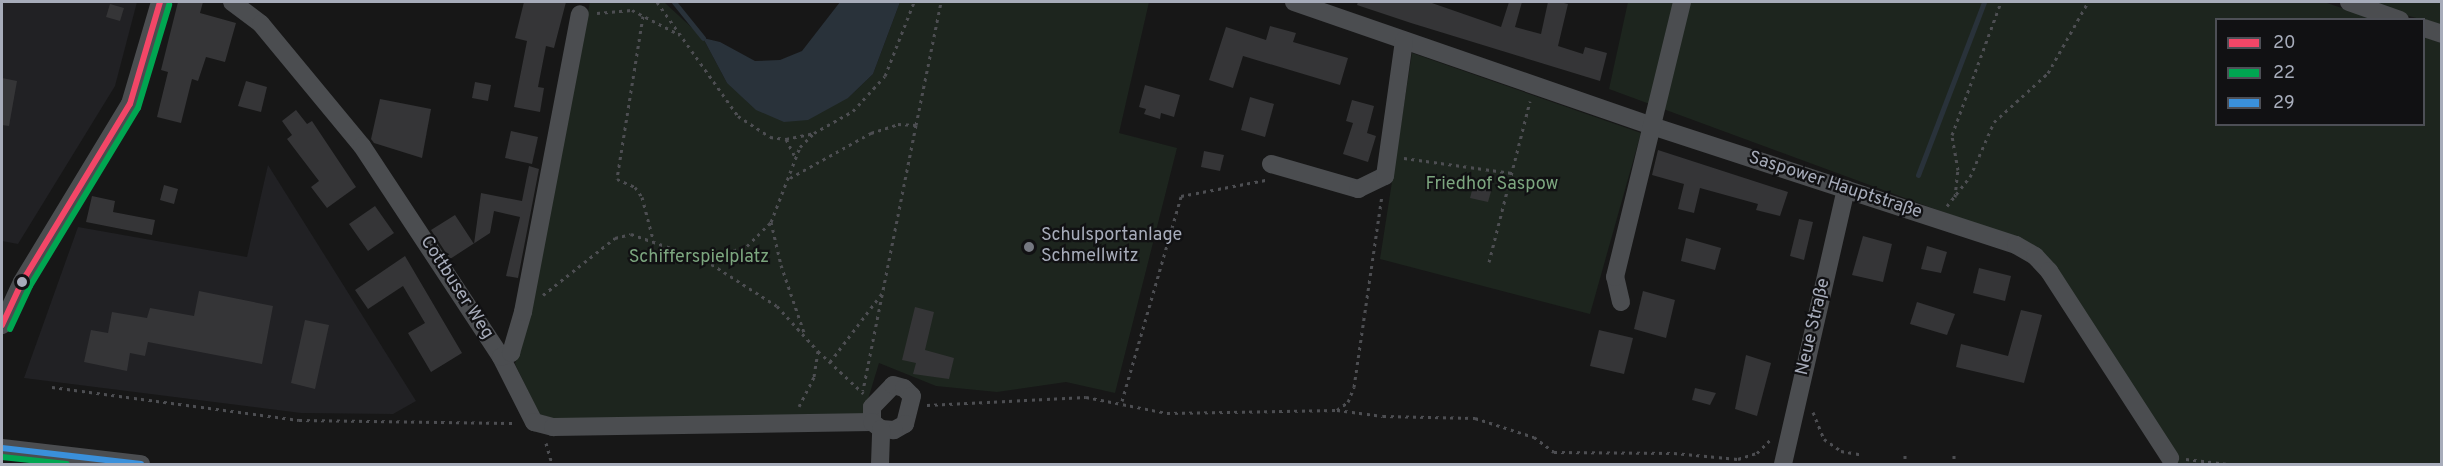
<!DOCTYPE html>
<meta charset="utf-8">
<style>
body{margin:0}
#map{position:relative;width:2443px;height:466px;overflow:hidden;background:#171717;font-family:Overpass,sans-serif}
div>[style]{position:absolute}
.built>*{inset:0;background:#212124}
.green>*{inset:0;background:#1d251e}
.water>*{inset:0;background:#29323a}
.stream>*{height:5px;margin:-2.5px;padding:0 2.5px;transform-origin:2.5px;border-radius:2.5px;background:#29323a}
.building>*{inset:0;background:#353537}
.path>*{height:3px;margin-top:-1.5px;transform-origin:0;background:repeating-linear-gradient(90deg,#4d4e52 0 3px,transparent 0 7.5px)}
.minor>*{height:18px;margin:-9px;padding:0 9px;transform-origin:9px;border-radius:9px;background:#4b4d50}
.bus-1>*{height:6px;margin:-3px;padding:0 3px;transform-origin:3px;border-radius:3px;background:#f34667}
.bus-2>*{height:6px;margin:-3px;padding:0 3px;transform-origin:3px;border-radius:3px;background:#00a651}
.bus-3>*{height:6px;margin:-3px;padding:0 3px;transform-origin:3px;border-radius:3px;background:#3a90db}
.dots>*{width:16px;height:16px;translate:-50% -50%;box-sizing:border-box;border:3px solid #111113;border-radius:50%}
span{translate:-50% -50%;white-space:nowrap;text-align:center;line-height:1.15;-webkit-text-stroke:4.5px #111113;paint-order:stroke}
.park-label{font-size:18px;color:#7ca67f}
.street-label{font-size:18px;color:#a7acba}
.poi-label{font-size:18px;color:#a7acba}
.left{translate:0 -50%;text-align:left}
.frame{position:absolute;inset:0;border:3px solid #a7acba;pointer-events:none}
.legend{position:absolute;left:2215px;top:18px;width:210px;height:108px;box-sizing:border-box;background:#111113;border:2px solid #4d4f56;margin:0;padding:8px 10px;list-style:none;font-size:18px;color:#a7acba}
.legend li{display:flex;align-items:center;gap:12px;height:30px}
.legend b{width:30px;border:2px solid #4d4f56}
</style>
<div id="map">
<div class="built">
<i style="clip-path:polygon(2px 2px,137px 2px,115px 86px,18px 244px,2px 241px)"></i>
<i style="clip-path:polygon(268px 165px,416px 401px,393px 414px,301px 413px,24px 378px,78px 227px,247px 257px)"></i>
</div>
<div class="green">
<i style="clip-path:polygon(590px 2px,664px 2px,703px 38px,727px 83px,848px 98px,873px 74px,900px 2px,1149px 2px,1119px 133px,1177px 148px,1115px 393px,1066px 382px,997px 392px,936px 386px,879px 363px,863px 416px,555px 419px,539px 414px,515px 364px)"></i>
<i style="clip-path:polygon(1628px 2px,2324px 2px,2375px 19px,2216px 20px,2216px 124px,2424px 124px,2424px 37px,2441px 43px,2441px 464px,2173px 464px,2019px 240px,1609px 89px)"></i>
<i style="clip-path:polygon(2356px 2px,2441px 2px,2441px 26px,2424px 20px)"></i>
<i style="clip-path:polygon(1412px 53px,1641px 133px,1590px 314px,1380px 259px)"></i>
</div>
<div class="water">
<i style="clip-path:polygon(840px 2px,900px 2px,873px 74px,848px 98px,808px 120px,784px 122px,756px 110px,727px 83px,703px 38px,720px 42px,755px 61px,780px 60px,802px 51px)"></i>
</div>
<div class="stream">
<i style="left:674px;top:2px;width:46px;rotate:51.1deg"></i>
<i style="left:1918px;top:175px;width:185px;rotate:-69.1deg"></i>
</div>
<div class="building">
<i style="clip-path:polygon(178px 2px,203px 2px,200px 13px,236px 23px,225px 62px,206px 57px,198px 81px,192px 79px,181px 123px,157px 117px,168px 72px,161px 70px)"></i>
<i style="clip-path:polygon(524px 2px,566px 2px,554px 48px,546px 46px,538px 87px,544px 88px,540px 112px,514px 107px,527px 41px,515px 38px)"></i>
<i style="clip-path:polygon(1358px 2px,1429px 2px,1501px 27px,1509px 2px,1522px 2px,1515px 27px,1541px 34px,1548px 2px,1560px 2px,1568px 4px,1558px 46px,1583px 54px,1585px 47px,1607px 53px,1600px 81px,1411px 23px,1357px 5px)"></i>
<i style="clip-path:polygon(110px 4px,124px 8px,120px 21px,106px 17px)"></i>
<i style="clip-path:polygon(1270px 26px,1296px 33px,1293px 42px,1348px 58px,1340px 85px,1243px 56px,1233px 88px,1209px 80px,1226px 27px,1266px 40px)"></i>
<i style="clip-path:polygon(2px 78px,17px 81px,9px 126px,2px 125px)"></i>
<i style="clip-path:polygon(246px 81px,267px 87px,261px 112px,238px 106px)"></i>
<i style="clip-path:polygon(475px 82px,491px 85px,488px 101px,472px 98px)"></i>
<i style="clip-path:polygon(1145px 85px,1180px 95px,1174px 117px,1161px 113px,1160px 119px,1144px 114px,1146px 109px,1139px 107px)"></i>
<i style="clip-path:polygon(1250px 97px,1274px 104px,1265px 137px,1241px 130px)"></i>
<i style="clip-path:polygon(380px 99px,431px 109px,422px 158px,374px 143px,371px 139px)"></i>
<i style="clip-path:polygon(1352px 100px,1374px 106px,1367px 133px,1376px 136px,1368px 162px,1343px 154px,1353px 123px,1346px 121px)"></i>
<i style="clip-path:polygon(296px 110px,307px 124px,312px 121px,356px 187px,327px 208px,311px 187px,319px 181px,287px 139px,292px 135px,282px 121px)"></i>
<i style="clip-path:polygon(511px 131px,538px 137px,532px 164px,505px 158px)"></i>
<i style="clip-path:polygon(1658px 150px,1788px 192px,1780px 216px,1756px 210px,1758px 204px,1700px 188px,1694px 213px,1678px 209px,1684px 184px,1652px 175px)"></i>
<i style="clip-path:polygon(1204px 151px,1224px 155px,1220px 171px,1201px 167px)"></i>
<i style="clip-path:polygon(529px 166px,539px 169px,518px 278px,506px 276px,520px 217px,494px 211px,490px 233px,450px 259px,431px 230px,455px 215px,474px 244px,481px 193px,522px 201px)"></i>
<i style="clip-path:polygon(1474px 183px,1492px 188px,1488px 202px,1470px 198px)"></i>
<i style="clip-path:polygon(164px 185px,178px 189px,174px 204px,160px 200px)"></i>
<i style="clip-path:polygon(92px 196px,115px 201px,113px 212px,155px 220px,152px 235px,86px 222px)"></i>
<i style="clip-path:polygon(375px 206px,394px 233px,368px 251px,349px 224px)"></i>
<i style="clip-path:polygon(1799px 219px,1813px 222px,1804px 260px,1790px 256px)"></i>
<i style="clip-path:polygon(1863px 236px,1892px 244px,1883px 282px,1852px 275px)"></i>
<i style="clip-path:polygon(1686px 238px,1721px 248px,1715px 270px,1681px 261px)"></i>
<i style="clip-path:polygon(1927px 246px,1947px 252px,1941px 273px,1921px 269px)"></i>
<i style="clip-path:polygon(405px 256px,462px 353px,431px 372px,408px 333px,425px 323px,403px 286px,368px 309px,355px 290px)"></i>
<i style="clip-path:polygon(1979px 268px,2011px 276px,2005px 301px,1973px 293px)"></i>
<i style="clip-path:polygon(199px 291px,273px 306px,262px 364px,148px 342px,145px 356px,130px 353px,127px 371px,84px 362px,91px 330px,108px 333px,112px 312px,147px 318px,150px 308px,194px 316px)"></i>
<i style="clip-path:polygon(1643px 291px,1675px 300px,1666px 338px,1634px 329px)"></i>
<i style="clip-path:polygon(1917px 302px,1955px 314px,1947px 335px,1910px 324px)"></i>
<i style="clip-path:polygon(915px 307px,934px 312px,925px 350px,954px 358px,949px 379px,913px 374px,916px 363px,902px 360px)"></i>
<i style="clip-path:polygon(2021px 310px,2042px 315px,2024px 383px,1956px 367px,1961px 344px,2008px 356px)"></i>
<i style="clip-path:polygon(305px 320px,329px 325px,315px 389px,291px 383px)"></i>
<i style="clip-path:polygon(1599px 330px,1633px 338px,1624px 374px,1590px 366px)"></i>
<i style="clip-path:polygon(1746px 355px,1771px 363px,1757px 416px,1735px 409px)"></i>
<i style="clip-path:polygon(1695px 388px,1716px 393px,1710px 405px,1692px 400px)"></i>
</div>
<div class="path">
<i style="left:657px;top:2px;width:140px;rotate:54.6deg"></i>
<i style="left:738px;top:116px;width:38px;rotate:33deg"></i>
<i style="left:770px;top:137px;width:16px;rotate:7deg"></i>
<i style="left:786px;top:139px;width:29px;rotate:-12deg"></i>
<i style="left:597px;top:13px;width:35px;rotate:-5deg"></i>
<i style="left:632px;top:10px;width:54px;rotate:27.5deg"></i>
<i style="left:643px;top:16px;width:165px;rotate:99.1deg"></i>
<i style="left:617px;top:179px;width:20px;rotate:24deg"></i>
<i style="left:635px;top:187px;width:12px;rotate:55deg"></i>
<i style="left:642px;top:197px;width:43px;rotate:75.3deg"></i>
<i style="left:916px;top:125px;width:126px;rotate:-78.5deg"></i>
<i style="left:786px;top:139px;width:20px;rotate:63deg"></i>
<i style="left:1404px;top:158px;width:109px;rotate:7.9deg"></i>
<i style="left:790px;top:178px;width:93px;rotate:-29.1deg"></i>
<i style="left:871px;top:133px;width:28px;rotate:-18deg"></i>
<i style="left:898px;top:124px;width:18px;rotate:3deg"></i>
<i style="left:916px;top:125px;width:271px;rotate:101.3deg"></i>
<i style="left:1955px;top:197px;width:27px;rotate:-84deg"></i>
<i style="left:1958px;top:170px;width:36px;rotate:-100deg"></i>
<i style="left:1952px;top:135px;width:142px;rotate:-69.8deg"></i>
<i style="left:1947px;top:206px;width:37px;rotate:-52deg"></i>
<i style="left:1970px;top:177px;width:60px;rotate:-66.4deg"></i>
<i style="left:1994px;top:122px;width:73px;rotate:-42.2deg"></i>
<i style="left:2048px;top:73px;width:81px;rotate:-60.6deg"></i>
<i style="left:771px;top:222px;width:44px;rotate:76.9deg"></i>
<i style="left:781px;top:265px;width:71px;rotate:71.1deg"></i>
<i style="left:705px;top:260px;width:85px;rotate:32.6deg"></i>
<i style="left:777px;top:306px;width:61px;rotate:47.7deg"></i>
<i style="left:818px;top:351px;width:26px;rotate:99deg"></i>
<i style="left:814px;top:377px;width:33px;rotate:117deg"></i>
<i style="left:1489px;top:262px;width:166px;rotate:-75.7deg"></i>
<i style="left:543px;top:295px;width:92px;rotate:-38.4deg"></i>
<i style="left:615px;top:238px;width:16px;rotate:-14deg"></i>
<i style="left:631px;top:234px;width:78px;rotate:19.4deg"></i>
<i style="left:705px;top:260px;width:44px;rotate:-18.4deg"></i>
<i style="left:747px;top:246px;width:34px;rotate:-45deg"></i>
<i style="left:771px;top:222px;width:80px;rotate:-68.9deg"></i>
<i style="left:800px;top:147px;width:20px;rotate:-45deg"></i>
<i style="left:814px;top:133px;width:45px;rotate:-29.4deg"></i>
<i style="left:853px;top:111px;width:47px;rotate:-47.6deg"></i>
<i style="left:885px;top:76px;width:79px;rotate:-68.6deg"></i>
<i style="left:818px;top:351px;width:62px;rotate:43deg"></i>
<i style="left:830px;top:362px;width:88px;rotate:-52.9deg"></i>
<i style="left:52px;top:387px;width:249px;rotate:7.6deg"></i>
<i style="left:299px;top:420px;width:217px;rotate:0.8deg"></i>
<i style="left:1122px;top:401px;width:213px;rotate:-73.9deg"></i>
<i style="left:1181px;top:196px;width:86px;rotate:-10.7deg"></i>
<i style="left:927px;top:405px;width:159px;rotate:-2.9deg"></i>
<i style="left:1086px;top:397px;width:83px;rotate:11.2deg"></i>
<i style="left:1167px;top:413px;width:170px;rotate:-1deg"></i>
<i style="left:1337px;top:410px;width:14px;rotate:-36deg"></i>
<i style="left:1348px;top:402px;width:16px;rotate:-68deg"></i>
<i style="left:1354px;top:387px;width:193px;rotate:-81.7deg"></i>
<i style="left:1337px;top:410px;width:46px;rotate:7.4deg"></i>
<i style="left:1383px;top:416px;width:92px;rotate:1.2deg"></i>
<i style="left:1475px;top:418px;width:62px;rotate:17.9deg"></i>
<i style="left:1534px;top:437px;width:25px;rotate:37deg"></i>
<i style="left:1554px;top:452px;width:120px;rotate:0.5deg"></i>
<i style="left:1674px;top:453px;width:64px;rotate:5.4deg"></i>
<i style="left:1738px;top:459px;width:20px;rotate:-18deg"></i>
<i style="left:1757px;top:453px;width:18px;rotate:-45deg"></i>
<i style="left:1813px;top:412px;width:29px;rotate:68deg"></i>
<i style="left:1824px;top:439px;width:21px;rotate:35deg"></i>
<i style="left:1841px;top:451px;width:22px;rotate:10deg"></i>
<i style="left:546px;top:443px;width:22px;rotate:74deg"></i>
<i style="left:1905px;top:455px;width:5px;rotate:90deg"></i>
<i style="left:1954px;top:455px;width:6px;rotate:90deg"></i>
<i style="left:2186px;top:459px;width:42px;rotate:6.8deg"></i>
</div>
<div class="minor">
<i style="left:232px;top:2px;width:36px;rotate:37deg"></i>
<i style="left:261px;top:24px;width:158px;rotate:50.4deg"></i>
<i style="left:362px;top:146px;width:253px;rotate:56.6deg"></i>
<i style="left:501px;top:357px;width:73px;rotate:63.1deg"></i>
<i style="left:534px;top:422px;width:20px;rotate:15deg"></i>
<i style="left:553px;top:427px;width:319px;rotate:-0.9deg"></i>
<i style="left:872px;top:422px;width:15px;rotate:-90deg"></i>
<i style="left:872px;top:407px;width:30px;rotate:-46deg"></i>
<i style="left:893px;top:385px;width:11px;rotate:15deg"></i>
<i style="left:904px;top:388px;width:11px;rotate:45deg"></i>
<i style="left:912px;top:396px;width:29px;rotate:104deg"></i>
<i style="left:905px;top:424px;width:13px;rotate:151deg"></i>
<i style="left:894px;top:430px;width:13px;rotate:-176deg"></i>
<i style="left:881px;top:429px;width:11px;rotate:-142deg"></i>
<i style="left:1294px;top:2px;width:379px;rotate:19.1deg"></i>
<i style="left:1652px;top:126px;width:383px;rotate:18.1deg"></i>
<i style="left:2016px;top:245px;width:22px;rotate:30deg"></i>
<i style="left:2035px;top:256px;width:21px;rotate:47deg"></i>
<i style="left:2049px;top:271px;width:223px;rotate:57.1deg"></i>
<i style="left:2349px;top:2px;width:54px;rotate:19.4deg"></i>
<i style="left:2424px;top:28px;width:19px;rotate:18deg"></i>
<i style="left:1271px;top:164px;width:91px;rotate:16deg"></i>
<i style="left:1358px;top:189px;width:30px;rotate:-26deg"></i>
<i style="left:1385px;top:176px;width:137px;rotate:-82deg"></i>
<i style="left:1621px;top:302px;width:26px;rotate:-103deg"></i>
<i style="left:1615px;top:277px;width:283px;rotate:-76.3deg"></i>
<i style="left:2px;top:325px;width:47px;rotate:-65.1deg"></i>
<i style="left:22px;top:282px;width:208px;rotate:-58.8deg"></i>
<i style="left:130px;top:104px;width:106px;rotate:-73.6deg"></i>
<i style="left:501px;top:357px;width:11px;rotate:-22deg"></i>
<i style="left:511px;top:353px;width:43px;rotate:-73.7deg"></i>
<i style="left:523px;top:312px;width:303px;rotate:-79.2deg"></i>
<i style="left:2px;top:448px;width:140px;rotate:6.6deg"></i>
<i style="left:880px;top:464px;width:35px;rotate:-88deg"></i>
<i style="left:1783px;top:464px;width:282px;rotate:-77.1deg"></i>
</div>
<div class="bus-1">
<i style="left:2px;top:325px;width:47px;rotate:-65.1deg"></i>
<i style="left:22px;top:282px;width:208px;rotate:-58.8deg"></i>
<i style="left:130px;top:104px;width:106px;rotate:-73.6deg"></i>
</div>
<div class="bus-2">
<i style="left:10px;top:329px;width:47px;rotate:-65.1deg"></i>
<i style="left:30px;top:286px;width:208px;rotate:-58.8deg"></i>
<i style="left:138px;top:108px;width:108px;rotate:-73.2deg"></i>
<i style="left:2px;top:457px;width:65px;rotate:6.1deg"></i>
</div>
<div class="bus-3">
<i style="left:2px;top:448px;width:140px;rotate:6.6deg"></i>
</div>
<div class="dots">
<i style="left:1029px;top:247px;background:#757881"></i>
<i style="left:22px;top:282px;background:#a7acba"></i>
</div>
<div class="park-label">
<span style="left:1492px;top:185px">Friedhof Saspow</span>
<span style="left:699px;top:258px">Schifferspielplatz</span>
</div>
<div class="street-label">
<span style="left:1835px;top:186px;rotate:18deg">Saspower Hauptstraße</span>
<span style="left:456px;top:288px;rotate:57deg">Cottbuser Weg</span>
<span style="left:1814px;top:327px;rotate:-77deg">Neue Straße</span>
</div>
<div class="poi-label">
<span class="left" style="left:1041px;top:247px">Schulsportanlage<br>Schmellwitz</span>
</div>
<div class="frame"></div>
<ul class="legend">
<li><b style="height:8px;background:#f34667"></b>20</li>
<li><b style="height:8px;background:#00a651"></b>22</li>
<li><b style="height:8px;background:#3a90db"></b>29</li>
</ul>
</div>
